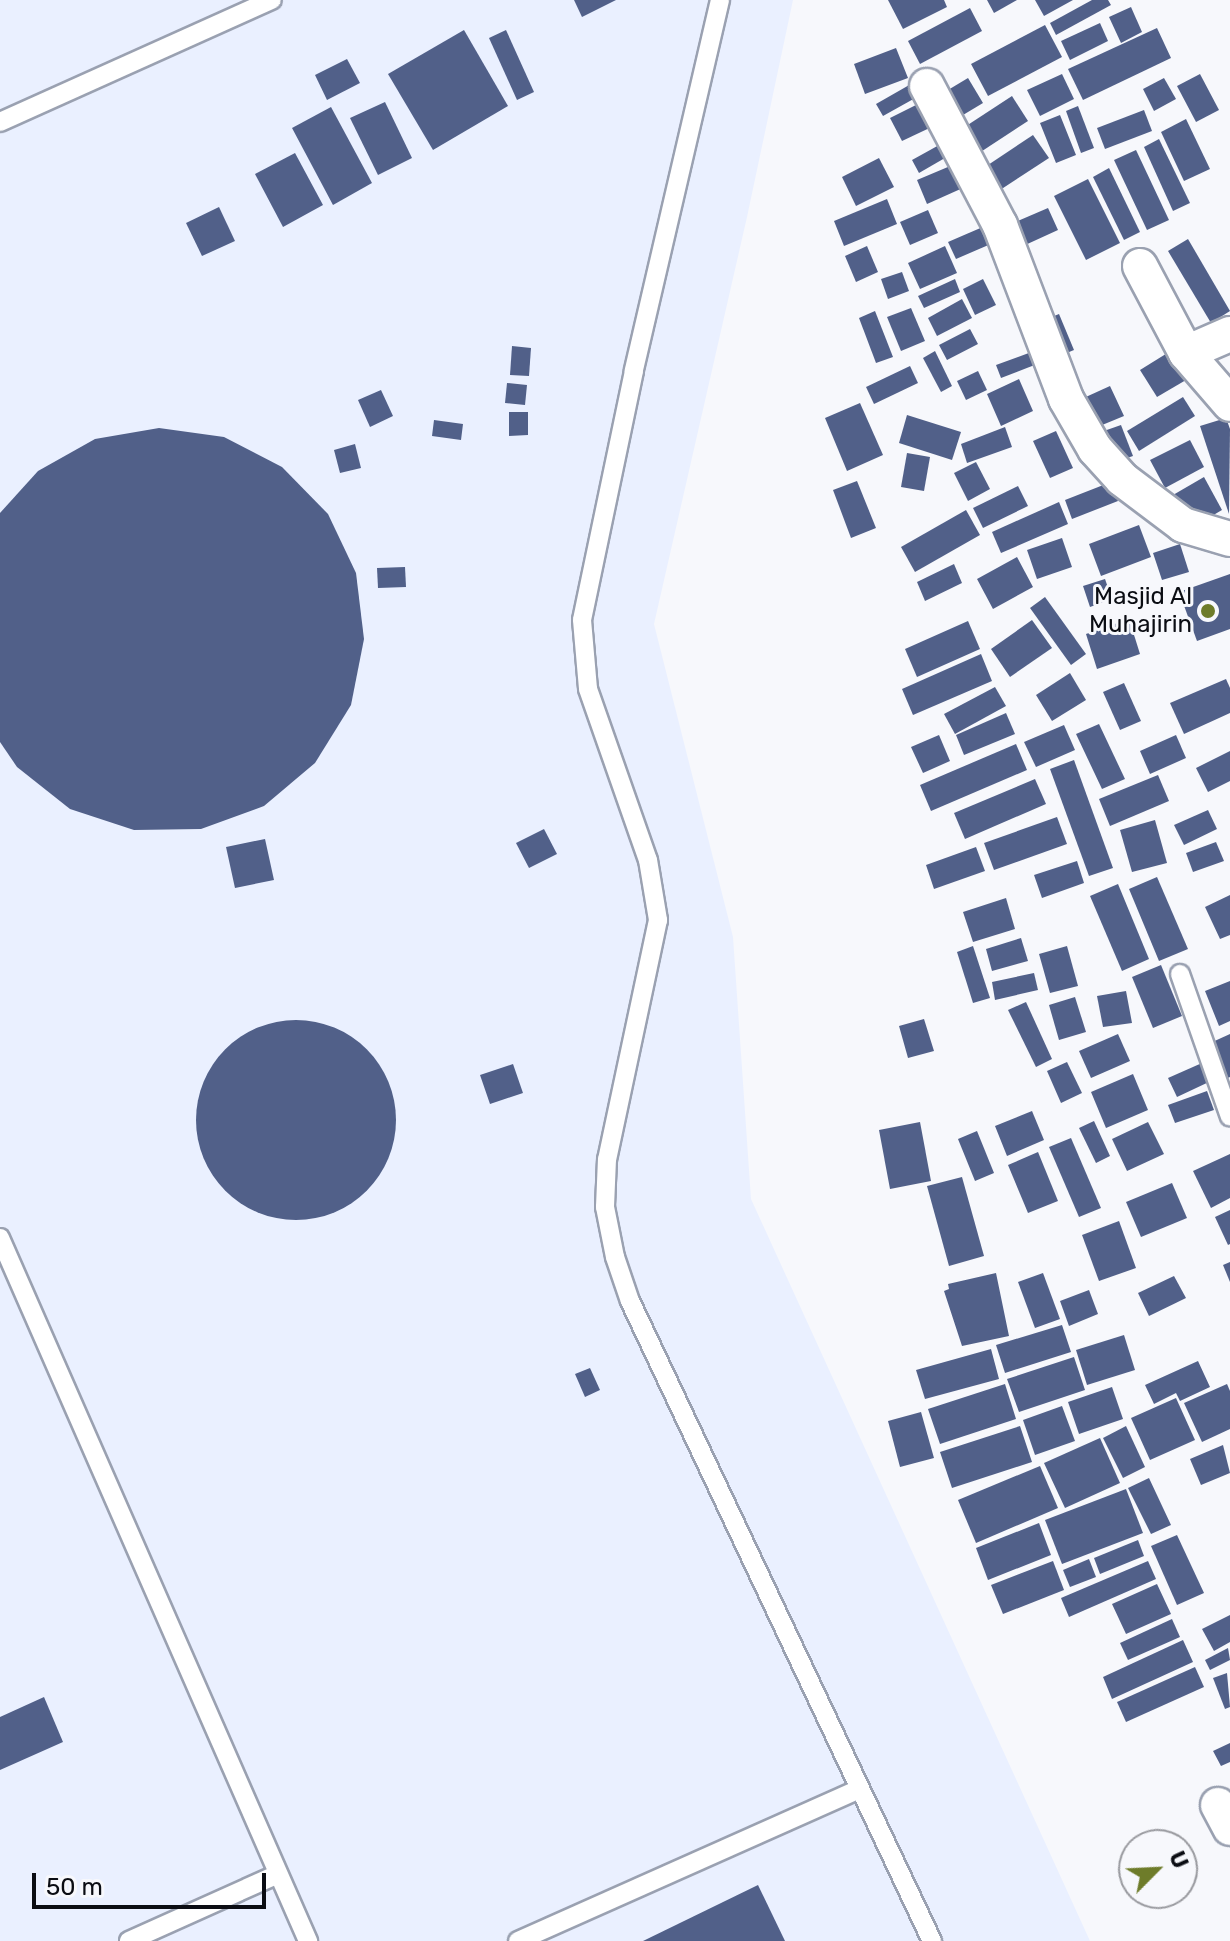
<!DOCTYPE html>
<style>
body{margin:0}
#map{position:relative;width:1230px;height:1941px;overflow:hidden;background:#f7f8fc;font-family:Rubik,sans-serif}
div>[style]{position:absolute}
.built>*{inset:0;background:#eaf0ff}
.building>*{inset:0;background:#516089}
.round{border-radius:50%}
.roads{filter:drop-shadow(2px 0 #9aa1b1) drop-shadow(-2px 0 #9aa1b1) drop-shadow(0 2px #9aa1b1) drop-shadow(0 -2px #9aa1b1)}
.lane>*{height:18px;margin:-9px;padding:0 9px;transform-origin:9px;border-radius:9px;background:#fff}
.street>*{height:34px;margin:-17px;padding:0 17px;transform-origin:17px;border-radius:17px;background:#fff}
.dots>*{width:22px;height:22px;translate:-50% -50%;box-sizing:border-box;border:4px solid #f7f8fc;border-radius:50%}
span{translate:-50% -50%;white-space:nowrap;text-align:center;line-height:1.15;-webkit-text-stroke:6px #f7f8fc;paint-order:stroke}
.poi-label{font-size:24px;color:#0b0d13}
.right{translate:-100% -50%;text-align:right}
.north{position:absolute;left:1118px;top:1829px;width:80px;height:80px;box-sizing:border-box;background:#f7f8fc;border:2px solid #999a9f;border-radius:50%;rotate:66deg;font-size:22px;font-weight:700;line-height:32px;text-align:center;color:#0b0d13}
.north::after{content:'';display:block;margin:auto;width:28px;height:36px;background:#6e7c2a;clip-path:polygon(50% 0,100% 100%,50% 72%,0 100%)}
.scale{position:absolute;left:32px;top:1873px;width:234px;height:36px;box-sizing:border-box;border:4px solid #0b0d13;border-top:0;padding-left:10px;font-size:24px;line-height:28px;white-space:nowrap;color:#0b0d13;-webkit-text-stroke:6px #f7f8fc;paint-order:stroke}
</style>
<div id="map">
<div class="built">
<i style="clip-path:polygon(0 0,793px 0,747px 217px,654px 624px,733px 937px,751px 1199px,1090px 1941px,0 1941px)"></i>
</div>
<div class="building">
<i style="clip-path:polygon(574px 0,616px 0,582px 17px)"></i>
<i style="clip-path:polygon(888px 0,944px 0,947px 7px,903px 29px)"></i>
<i style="clip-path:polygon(987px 0,1017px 0,994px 13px)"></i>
<i style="clip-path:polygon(1035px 0,1073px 0,1044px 16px)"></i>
<i style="clip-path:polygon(1092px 0,1108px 0,1111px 5px,1056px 35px,1050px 23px)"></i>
<i style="clip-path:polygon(1131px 7px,1142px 32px,1121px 43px,1109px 17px)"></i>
<i style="clip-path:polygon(970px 8px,982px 31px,920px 64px,908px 41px)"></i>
<i style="clip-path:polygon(1100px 23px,1108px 41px,1070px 60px,1061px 41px)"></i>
<i style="clip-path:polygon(1045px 25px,1062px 57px,988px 96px,971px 64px)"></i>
<i style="clip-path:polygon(1157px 28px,1171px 58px,1083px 100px,1068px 69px)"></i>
<i style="clip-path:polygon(464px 30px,508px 106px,433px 150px,388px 74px)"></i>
<i style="clip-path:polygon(506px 30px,534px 92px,517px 100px,489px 38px)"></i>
<i style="clip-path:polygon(896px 48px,908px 78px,865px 94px,854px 64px)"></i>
<i style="clip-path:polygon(347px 59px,360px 83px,327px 100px,315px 75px)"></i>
<i style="clip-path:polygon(1062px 74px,1074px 99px,1040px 116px,1027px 90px)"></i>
<i style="clip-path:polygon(1200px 74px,1219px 110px,1196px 122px,1177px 86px)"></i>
<i style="clip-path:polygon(968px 78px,983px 103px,953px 121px,938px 96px)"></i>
<i style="clip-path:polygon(1164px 78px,1176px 99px,1154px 111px,1143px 89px)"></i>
<i style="clip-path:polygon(918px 80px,926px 92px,883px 116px,876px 104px)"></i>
<i style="clip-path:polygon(1012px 96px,1028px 121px,973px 157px,957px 132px)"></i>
<i style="clip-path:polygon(926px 100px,938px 124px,902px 141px,890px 118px)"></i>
<i style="clip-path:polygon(385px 102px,412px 158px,378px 175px,350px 118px)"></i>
<i style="clip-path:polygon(1078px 106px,1094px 148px,1081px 153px,1066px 111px)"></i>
<i style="clip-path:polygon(331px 107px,372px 183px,333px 205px,292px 128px)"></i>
<i style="clip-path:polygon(1144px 110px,1152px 131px,1105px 149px,1097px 128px)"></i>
<i style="clip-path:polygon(1060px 115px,1076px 155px,1056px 163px,1040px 123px)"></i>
<i style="clip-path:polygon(1186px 119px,1210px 169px,1184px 181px,1161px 132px)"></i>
<i style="clip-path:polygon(1033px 135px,1049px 158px,997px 192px,982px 169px)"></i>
<i style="clip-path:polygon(950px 139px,957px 151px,919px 173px,912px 160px)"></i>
<i style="clip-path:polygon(1159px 139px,1190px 203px,1173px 211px,1144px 147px)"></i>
<i style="clip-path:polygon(1136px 150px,1169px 220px,1147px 230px,1114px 160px)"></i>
<i style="clip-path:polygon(295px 153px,323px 205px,283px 227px,255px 174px)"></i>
<i style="clip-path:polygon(879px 158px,894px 187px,856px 206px,842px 177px)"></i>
<i style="clip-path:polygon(955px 164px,965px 187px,927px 204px,917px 180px)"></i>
<i style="clip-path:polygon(1109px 168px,1140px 232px,1124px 240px,1093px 177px)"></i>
<i style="clip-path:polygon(1088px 179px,1120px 243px,1086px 260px,1054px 196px)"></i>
<i style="clip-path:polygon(887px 199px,897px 224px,844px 246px,834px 221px)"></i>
<i style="clip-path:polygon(219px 207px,235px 241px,202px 256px,186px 223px)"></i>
<i style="clip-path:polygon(1048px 208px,1058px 230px,1023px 246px,1013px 223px)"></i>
<i style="clip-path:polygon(928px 210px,938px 233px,910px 245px,900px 222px)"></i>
<i style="clip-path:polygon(992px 223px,1000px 240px,956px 259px,948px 242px)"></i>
<i style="clip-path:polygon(1188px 239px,1230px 311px,1211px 323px,1168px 251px)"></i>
<i style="clip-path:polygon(867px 246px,878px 272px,856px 282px,845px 256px)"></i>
<i style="clip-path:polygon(945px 246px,957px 273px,920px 289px,908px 263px)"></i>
<i style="clip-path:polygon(902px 272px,909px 291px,888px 299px,881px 279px)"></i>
<i style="clip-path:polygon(955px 279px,960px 292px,924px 308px,918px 296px)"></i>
<i style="clip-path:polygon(983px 279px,996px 305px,975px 315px,963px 289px)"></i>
<i style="clip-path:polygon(962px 299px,972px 318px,937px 336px,928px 318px)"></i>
<i style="clip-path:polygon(911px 308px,925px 341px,901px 351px,887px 317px)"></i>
<i style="clip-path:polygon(875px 311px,893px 357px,876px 363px,859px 318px)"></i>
<i style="clip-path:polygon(1059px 314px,1074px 350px,1057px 357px,1042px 321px)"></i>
<i style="clip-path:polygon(970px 329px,978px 344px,947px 360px,939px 345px)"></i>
<i style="clip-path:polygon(512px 346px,531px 348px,529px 376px,510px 375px)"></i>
<i style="clip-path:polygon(1045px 347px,1050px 359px,1001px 378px,996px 365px)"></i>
<i style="clip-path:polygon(935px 351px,952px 386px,941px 392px,923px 358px)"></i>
<i style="clip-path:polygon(1169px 352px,1186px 380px,1157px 397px,1140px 370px)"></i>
<i style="clip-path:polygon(910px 366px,918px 383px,874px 404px,866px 387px)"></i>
<i style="clip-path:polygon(978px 371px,987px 390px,966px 400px,957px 381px)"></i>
<i style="clip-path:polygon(1019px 379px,1033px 411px,1001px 426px,987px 394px)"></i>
<i style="clip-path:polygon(507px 383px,527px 385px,525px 405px,505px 403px)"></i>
<i style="clip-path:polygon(1110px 386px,1124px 416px,1090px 430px,1077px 401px)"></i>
<i style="clip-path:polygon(381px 390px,393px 416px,370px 427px,358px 400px)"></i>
<i style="clip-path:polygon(1183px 397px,1195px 416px,1139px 451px,1127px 431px)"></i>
<i style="clip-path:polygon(860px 403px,883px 455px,847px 471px,825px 418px)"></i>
<i style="clip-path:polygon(509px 412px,528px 412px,528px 435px,509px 436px)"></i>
<i style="clip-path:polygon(907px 415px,961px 432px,952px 460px,899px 443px)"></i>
<i style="clip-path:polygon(1226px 418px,1230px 429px,1229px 514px,1200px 426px)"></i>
<i style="clip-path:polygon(434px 420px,463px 424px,461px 440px,432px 436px)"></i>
<i style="clip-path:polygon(1121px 425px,1133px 456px,1112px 463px,1101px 432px)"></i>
<i style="clip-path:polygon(1005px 427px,1012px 447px,967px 463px,961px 444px)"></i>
<i style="clip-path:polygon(159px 428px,224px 437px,282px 467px,328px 514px,356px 573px,364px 639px,351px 705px,315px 763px,264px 806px,201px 829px,134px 830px,70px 809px,17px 767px,0 742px,0 513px,38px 471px,95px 439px)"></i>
<i style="clip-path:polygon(1056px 431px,1073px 468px,1050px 478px,1033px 441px)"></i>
<i style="clip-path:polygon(1190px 440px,1204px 467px,1165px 488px,1150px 460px)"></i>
<i style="clip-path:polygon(355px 444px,361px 468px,340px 473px,334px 450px)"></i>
<i style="clip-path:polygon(907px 453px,930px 457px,924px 491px,901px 487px)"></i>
<i style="clip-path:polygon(976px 462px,990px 489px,968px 501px,954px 473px)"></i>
<i style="clip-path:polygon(1204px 477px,1222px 510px,1193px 527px,1173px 495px)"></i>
<i style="clip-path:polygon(857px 481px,876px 528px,851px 538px,833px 490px)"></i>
<i style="clip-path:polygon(1111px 482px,1118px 501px,1072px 519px,1065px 500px)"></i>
<i style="clip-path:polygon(1018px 486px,1028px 506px,983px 528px,973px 508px)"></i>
<i style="clip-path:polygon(1059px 502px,1068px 524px,1001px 553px,992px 532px)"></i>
<i style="clip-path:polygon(966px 510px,980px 535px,915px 572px,901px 547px)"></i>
<i style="clip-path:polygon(1139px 525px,1151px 557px,1101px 576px,1089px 544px)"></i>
<i style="clip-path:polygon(1062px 538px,1072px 567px,1037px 579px,1027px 550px)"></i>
<i style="clip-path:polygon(1180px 544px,1189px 572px,1162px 580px,1153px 553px)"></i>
<i style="clip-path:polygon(1017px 557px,1033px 587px,993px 609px,977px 579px)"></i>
<i style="clip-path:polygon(954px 564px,962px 583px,925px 601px,917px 582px)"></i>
<i style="clip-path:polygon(405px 567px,406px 587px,378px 588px,377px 568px)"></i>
<i style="clip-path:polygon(1230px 574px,1230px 629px,1197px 641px,1179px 592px)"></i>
<i style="clip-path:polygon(1105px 579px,1112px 599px,1090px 607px,1083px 586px)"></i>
<i style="clip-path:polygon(1045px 597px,1086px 654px,1071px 665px,1030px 608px)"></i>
<i style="clip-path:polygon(1129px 619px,1140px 654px,1097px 669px,1086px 634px)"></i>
<i style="clip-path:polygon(1032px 620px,1052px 648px,1010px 677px,991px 649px)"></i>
<i style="clip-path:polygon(968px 621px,980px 649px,917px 677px,905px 649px)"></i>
<i style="clip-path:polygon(981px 654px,992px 681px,913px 715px,902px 689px)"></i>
<i style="clip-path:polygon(1070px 673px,1086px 700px,1052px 721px,1036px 695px)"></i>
<i style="clip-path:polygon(1226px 679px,1230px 688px,1230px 713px,1184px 734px,1170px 703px)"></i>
<i style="clip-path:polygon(1124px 683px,1141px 721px,1120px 730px,1103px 692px)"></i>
<i style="clip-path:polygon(995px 687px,1006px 706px,955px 734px,944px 714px)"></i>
<i style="clip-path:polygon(1006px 713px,1015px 734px,964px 755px,956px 735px)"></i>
<i style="clip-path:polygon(1099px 724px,1125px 779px,1102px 789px,1076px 734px)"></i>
<i style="clip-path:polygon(1064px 725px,1075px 750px,1036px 767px,1024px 742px)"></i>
<i style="clip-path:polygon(939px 735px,950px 761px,923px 773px,911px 747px)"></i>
<i style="clip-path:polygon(1176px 735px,1186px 758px,1150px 774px,1140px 751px)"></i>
<i style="clip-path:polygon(1016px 744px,1027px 770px,931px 811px,920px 785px)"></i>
<i style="clip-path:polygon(1230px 751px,1230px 781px,1208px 792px,1196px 768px)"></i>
<i style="clip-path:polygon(1074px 760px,1113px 868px,1089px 876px,1050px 769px)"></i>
<i style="clip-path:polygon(1158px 775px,1169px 801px,1110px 826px,1099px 799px)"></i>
<i style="clip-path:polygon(1035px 779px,1046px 804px,965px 839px,954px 813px)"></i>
<i style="clip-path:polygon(1208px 810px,1217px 829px,1184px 845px,1174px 825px)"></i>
<i style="clip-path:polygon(1057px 817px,1067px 844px,994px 870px,984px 843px)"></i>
<i style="clip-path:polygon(1155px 820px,1167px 863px,1132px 872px,1120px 830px)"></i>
<i style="clip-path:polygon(544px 829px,557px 854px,529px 868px,516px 843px)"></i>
<i style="clip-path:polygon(265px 839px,274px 880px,235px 888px,226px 847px)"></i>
<i style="clip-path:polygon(1216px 842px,1224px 861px,1193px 872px,1186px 853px)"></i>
<i style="clip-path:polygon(976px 847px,985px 871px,934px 889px,926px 865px)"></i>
<i style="clip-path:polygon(1077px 861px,1084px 883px,1042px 898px,1034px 875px)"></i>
<i style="clip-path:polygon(1157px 877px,1188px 949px,1159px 961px,1129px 889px)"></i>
<i style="clip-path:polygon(1118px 884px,1149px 959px,1122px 971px,1090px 896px)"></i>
<i style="clip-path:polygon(1230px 895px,1230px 935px,1220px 939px,1205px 907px)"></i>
<i style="clip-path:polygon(1006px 898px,1015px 929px,973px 942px,963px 912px)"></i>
<i style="clip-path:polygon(1021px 938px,1028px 961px,992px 971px,986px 949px)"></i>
<i style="clip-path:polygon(973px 946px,990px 998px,973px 1003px,957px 952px)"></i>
<i style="clip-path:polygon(1067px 946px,1078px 986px,1050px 993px,1039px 954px)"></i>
<i style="clip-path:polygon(1161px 965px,1182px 1016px,1153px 1028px,1132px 977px)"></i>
<i style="clip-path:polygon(1034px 973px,1038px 990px,995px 1000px,992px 982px)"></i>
<i style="clip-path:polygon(1230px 981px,1230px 1021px,1219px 1026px,1205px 991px)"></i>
<i style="clip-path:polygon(1126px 991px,1132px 1023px,1103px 1027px,1097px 996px)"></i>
<i style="clip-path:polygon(1075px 997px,1086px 1032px,1059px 1040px,1049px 1005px)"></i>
<i style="clip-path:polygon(1026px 1002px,1052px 1059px,1036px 1067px,1008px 1010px)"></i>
<i style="clip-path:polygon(924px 1019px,934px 1051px,908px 1058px,899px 1026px)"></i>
<i class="round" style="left:196px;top:1020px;width:200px;height:200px"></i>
<i style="clip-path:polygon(1118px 1034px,1130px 1061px,1091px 1078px,1079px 1051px)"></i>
<i style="clip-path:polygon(1230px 1034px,1230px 1077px,1223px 1080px,1208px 1044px)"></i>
<i style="clip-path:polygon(1067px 1062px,1082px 1093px,1061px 1103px,1047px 1071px)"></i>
<i style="clip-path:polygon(1202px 1063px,1211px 1081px,1177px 1097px,1168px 1078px)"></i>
<i style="clip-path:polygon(513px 1064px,523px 1093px,490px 1104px,480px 1075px)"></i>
<i style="clip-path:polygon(1133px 1074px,1148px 1110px,1106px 1128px,1091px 1092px)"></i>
<i style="clip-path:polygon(1207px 1091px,1214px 1110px,1175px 1123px,1168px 1105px)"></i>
<i style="clip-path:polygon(1032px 1111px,1044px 1140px,1007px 1156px,995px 1126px)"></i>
<i style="clip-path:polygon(1094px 1121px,1110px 1156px,1096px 1163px,1079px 1128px)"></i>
<i style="clip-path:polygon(920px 1122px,931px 1181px,890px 1189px,879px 1130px)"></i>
<i style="clip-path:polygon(1148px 1122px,1164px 1154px,1127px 1171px,1112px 1139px)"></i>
<i style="clip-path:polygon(977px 1131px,994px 1173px,975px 1181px,958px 1139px)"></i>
<i style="clip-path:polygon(1071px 1138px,1101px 1208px,1079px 1217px,1049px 1147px)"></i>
<i style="clip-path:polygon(1038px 1152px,1058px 1201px,1028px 1213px,1008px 1165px)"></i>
<i style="clip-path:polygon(1230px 1154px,1230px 1198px,1211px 1208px,1193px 1171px)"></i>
<i style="clip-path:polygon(962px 1177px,984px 1256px,949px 1266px,927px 1186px)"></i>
<i style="clip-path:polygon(1172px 1183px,1187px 1218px,1141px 1237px,1126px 1202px)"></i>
<i style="clip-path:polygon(1230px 1210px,1230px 1244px,1228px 1245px,1215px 1217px)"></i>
<i style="clip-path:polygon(1119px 1221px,1136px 1268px,1099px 1281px,1082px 1235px)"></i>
<i style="clip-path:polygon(1230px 1262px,1230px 1282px,1223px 1265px)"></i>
<i style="clip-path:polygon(996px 1273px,1009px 1336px,962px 1346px,944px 1291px,949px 1289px,948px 1284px)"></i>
<i style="clip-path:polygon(1043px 1273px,1060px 1319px,1035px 1328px,1018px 1282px)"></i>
<i style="clip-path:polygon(1174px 1276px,1186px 1298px,1149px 1316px,1138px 1293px)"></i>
<i style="clip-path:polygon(1089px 1290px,1098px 1314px,1069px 1326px,1060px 1301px)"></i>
<i style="clip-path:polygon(1062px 1325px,1071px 1352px,1005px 1373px,996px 1345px)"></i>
<i style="clip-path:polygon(1124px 1335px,1135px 1370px,1087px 1385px,1076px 1350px)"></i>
<i style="clip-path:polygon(991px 1349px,999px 1379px,925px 1399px,916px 1370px)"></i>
<i style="clip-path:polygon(1074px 1357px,1085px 1390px,1019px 1412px,1007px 1379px)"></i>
<i style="clip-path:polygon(1198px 1361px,1210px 1387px,1180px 1401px,1176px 1393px,1154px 1404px,1145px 1385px)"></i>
<i style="clip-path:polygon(590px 1368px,600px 1390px,585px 1397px,575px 1374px)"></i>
<i style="clip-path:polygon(1005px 1384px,1016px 1419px,940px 1444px,928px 1409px)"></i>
<i style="clip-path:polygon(1227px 1384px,1230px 1391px,1230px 1429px,1202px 1442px,1184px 1403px)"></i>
<i style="clip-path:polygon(1112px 1387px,1123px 1419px,1079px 1434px,1068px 1402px)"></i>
<i style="clip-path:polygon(1176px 1398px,1195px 1440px,1150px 1460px,1131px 1418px)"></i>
<i style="clip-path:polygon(1062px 1406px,1075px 1441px,1035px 1455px,1023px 1420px)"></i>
<i style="clip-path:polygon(921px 1412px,934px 1458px,900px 1467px,888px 1421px)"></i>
<i style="clip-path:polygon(1020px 1426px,1032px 1462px,952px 1488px,940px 1452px)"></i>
<i style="clip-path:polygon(1126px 1426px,1145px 1467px,1123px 1478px,1103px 1438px)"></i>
<i style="clip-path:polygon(1100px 1438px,1120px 1483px,1065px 1508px,1044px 1463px)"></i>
<i style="clip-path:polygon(1223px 1445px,1230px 1473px,1201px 1485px,1190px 1459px)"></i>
<i style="clip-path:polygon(1040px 1466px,1058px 1508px,976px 1543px,958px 1500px)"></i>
<i style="clip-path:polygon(1149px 1478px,1171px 1525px,1151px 1534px,1128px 1488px)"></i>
<i style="clip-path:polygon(1126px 1489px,1143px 1533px,1062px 1564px,1045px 1520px)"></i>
<i style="clip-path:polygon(1039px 1523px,1051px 1555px,988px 1580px,976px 1548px)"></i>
<i style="clip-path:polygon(1177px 1535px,1204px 1593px,1177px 1605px,1151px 1546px)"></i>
<i style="clip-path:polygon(1138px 1540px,1144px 1556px,1100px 1574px,1094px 1558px)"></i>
<i style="clip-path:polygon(1089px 1559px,1096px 1577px,1070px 1587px,1063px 1570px)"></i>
<i style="clip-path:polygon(1053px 1561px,1064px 1590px,1003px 1614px,991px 1585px)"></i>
<i style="clip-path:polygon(1148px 1561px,1156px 1579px,1069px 1617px,1061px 1598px)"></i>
<i style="clip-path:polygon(1157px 1584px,1171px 1614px,1126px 1634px,1112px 1604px)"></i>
<i style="clip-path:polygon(1230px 1615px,1230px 1642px,1214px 1651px,1202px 1629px)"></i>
<i style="clip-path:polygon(1172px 1619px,1180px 1637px,1128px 1660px,1120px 1643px)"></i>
<i style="clip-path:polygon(1183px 1640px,1193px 1662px,1112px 1699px,1103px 1677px)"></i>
<i style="clip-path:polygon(1228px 1648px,1230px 1660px,1210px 1670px,1205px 1660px)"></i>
<i style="clip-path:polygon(1195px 1667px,1204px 1687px,1126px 1722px,1117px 1702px)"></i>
<i style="clip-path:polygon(1227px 1673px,1230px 1707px,1225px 1709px,1213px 1678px)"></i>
<i style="clip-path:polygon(44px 1697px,63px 1742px,0 1770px,0 1717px)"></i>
<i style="clip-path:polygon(1230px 1743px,1230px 1762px,1221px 1766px,1213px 1751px)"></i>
<i style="clip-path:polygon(758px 1885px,785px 1941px,643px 1941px)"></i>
</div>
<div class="roads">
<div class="lane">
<i style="left:720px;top:0;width:381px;rotate:103.1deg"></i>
<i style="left:634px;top:371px;width:254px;rotate:101.8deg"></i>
<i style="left:582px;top:620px;width:69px;rotate:85deg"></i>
<i style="left:588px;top:689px;width:181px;rotate:70.7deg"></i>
<i style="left:648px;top:860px;width:61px;rotate:80.5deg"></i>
<i style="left:658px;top:920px;width:244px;rotate:102deg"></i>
<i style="left:607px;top:1159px;width:48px;rotate:92.4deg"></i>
<i style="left:605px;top:1207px;width:51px;rotate:78.7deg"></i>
<i style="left:615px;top:1257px;width:46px;rotate:71.2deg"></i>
<i style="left:630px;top:1301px;width:708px;rotate:64.74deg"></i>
<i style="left:0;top:122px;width:298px;rotate:-24.2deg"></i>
<i style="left:1180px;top:974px;width:151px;rotate:70.7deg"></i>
<i style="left:0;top:1238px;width:768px;rotate:66.34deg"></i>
<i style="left:129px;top:1941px;width:163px;rotate:-24.2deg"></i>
<i style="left:518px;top:1941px;width:374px;rotate:-24deg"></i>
</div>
<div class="street">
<i style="left:927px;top:86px;width:157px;rotate:62.3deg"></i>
<i style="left:1000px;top:225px;width:186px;rotate:69.2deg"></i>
<i style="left:1066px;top:399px;width:58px;rotate:59.9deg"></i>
<i style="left:1095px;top:449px;width:40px;rotate:48deg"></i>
<i style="left:1122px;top:479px;width:76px;rotate:37deg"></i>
<i style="left:1183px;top:525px;width:49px;rotate:16.6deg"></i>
<i style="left:1140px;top:266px;width:98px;rotate:62.1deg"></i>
<i style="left:1186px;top:353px;width:67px;rotate:49.2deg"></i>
<i style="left:1186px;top:353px;width:48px;rotate:-23.4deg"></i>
<i style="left:1218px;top:1805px;width:26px;rotate:62deg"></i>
</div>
</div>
<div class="dots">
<i style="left:1208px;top:611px;background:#6e7c2a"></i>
</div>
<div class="poi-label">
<span class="right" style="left:1192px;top:611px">Masjid Al<br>Muhajirin</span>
</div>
<div class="north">U</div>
<div class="scale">50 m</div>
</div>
